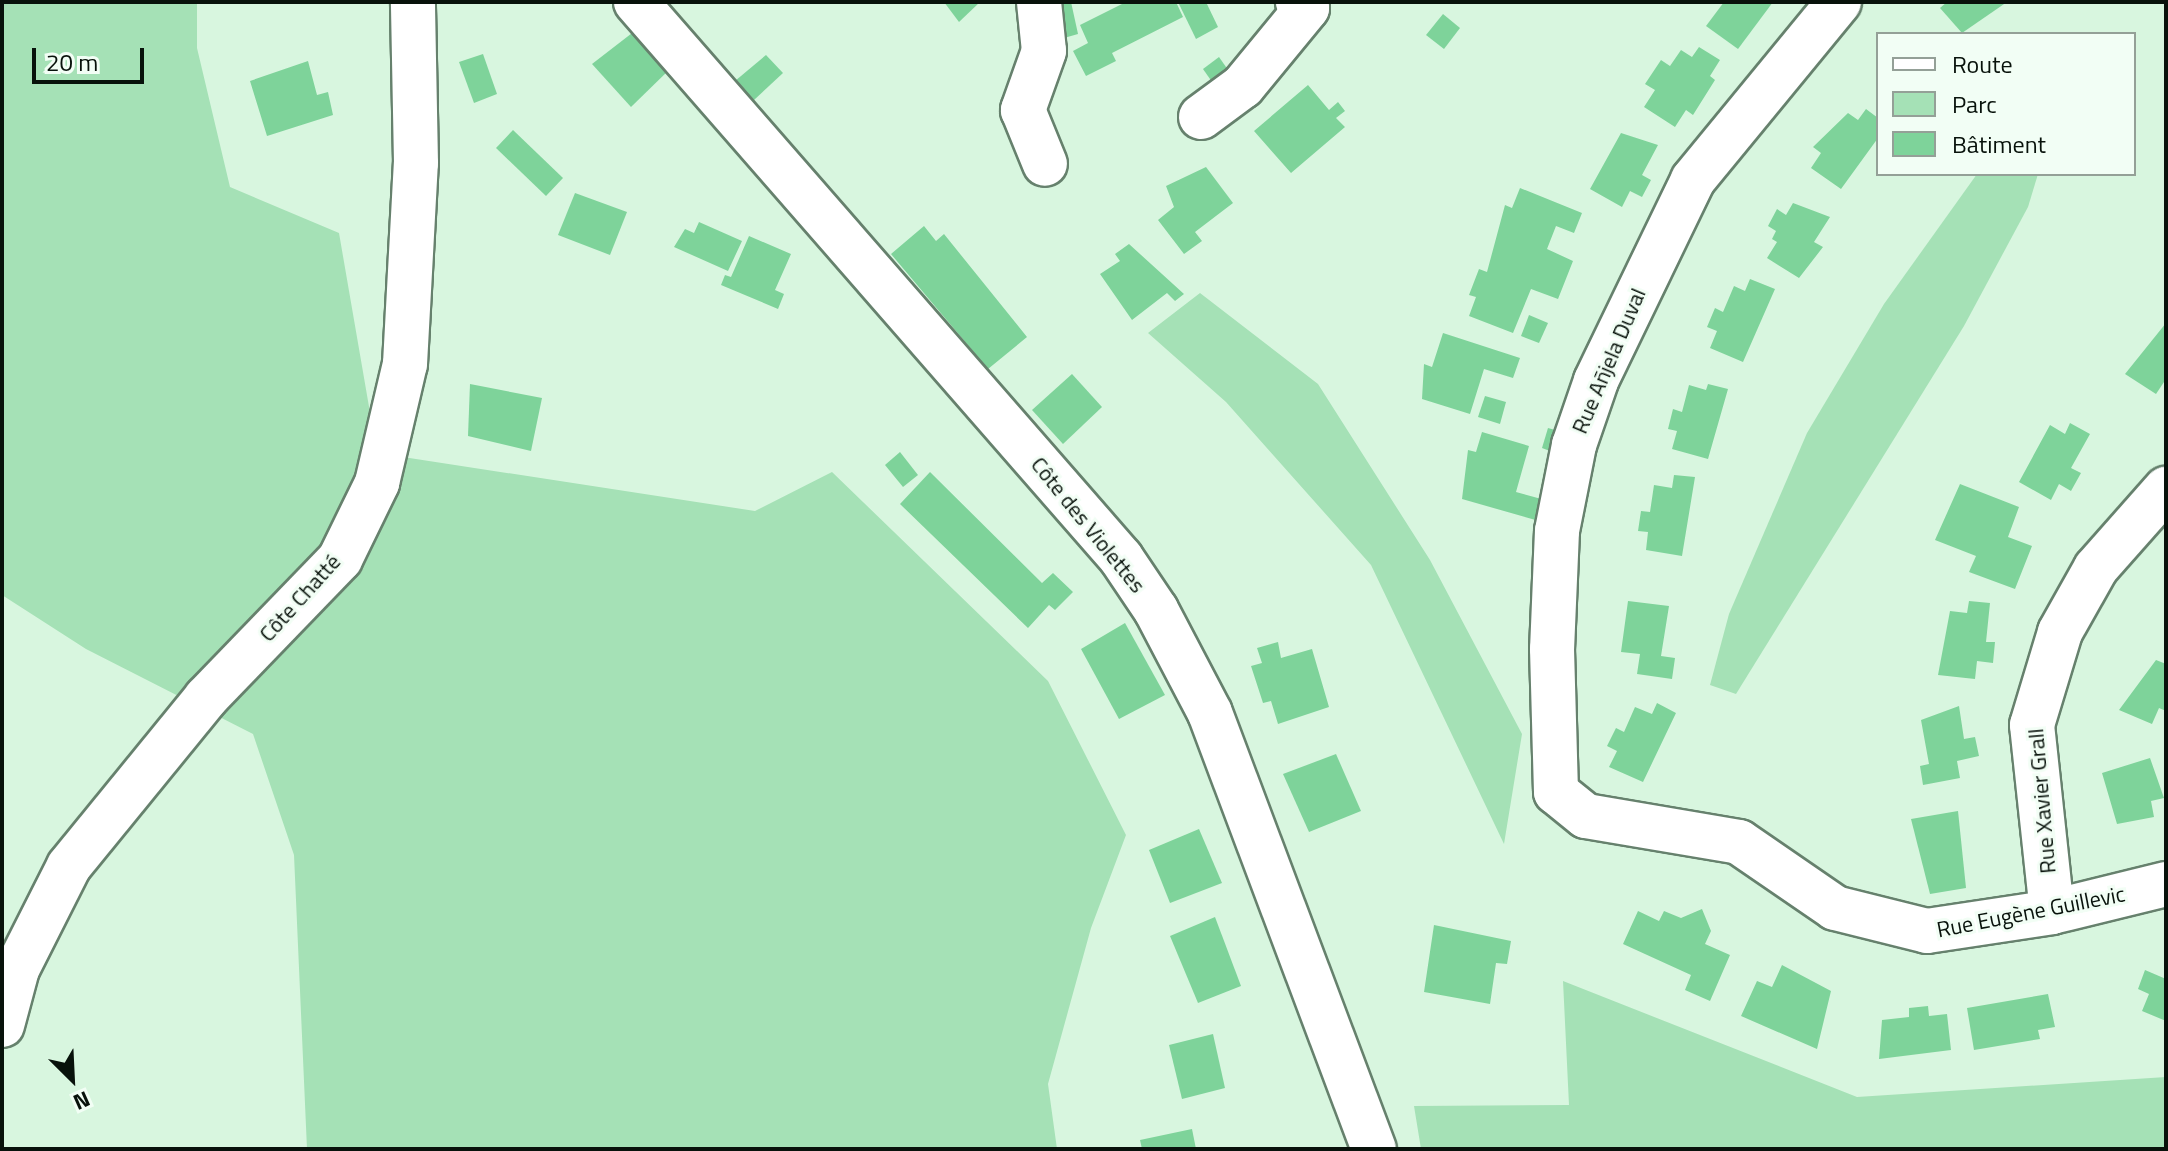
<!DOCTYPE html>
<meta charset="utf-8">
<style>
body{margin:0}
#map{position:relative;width:2168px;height:1151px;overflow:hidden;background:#d8f6df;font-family:"Titillium Web",sans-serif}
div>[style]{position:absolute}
.green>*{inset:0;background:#a5e1b6}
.building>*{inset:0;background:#7ed39a}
.roads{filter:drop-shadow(2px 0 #66816d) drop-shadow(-2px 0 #66816d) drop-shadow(0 2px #66816d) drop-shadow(0 -2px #66816d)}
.minor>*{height:44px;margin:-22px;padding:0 22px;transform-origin:22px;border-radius:22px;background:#fff}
span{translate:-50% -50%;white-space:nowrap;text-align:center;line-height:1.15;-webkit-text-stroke:6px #f2fef5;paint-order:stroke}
.street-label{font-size:22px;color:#08120b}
.frame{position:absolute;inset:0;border:4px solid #08120b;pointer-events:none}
.legend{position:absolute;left:1876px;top:32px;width:260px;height:144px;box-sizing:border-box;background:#f2fef5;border:2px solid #94a097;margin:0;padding:10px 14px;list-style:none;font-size:24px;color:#08120b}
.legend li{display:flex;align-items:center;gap:16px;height:40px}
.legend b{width:40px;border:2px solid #94a097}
.north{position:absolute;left:32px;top:1039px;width:80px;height:80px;-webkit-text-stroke:6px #f2fef5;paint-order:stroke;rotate:156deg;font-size:22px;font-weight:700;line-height:32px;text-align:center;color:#08120b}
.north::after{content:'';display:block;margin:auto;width:28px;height:36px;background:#08120b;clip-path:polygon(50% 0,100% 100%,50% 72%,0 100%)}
.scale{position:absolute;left:32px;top:48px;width:112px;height:36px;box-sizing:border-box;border:4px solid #08120b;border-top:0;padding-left:10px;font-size:24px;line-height:28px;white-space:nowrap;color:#08120b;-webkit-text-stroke:6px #f2fef5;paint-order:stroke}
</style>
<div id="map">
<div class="green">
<i style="clip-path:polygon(2px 2px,197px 2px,197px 48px,230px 187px,339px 233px,377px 453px,755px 511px,832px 472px,1048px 681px,1126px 835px,1091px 928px,1048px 1084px,1057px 1149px,307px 1149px,294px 855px,253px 734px,86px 649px,2px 595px)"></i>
<i style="clip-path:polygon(1977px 174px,2038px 174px,2028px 207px,1964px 326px,1736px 694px,1710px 685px,1729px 614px,1807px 433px,1884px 304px)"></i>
<i style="clip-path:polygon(1200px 293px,1318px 384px,1430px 560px,1522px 734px,1504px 844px,1371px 565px,1226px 402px,1148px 333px)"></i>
<i style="clip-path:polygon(1563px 981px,1857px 1097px,2166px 1077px,2166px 1149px,1421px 1149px,1414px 1106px,1569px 1105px)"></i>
</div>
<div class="building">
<i style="clip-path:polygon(944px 2px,980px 2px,959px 22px)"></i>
<i style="clip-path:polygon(1061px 2px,1071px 2px,1078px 34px,1057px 40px)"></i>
<i style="clip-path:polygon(1126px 2px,1176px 2px,1183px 17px,1112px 53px,1116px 61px,1086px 76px,1073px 51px,1088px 43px,1080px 25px)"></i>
<i style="clip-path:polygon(1178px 2px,1206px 2px,1218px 27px,1196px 39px)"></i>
<i style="clip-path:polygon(1724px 2px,1773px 2px,1738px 49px,1706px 26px)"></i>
<i style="clip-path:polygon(1947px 2px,2007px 2px,1962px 33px,1940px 8px)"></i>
<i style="clip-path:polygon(1443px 14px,1460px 28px,1444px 49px,1426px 35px)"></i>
<i style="clip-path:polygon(636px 30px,671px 68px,631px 107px,592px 64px)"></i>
<i style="clip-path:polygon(1699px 47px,1720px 60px,1710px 76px,1715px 80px,1693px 115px,1686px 110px,1675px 127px,1644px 107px,1655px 90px,1645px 84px,1661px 60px,1670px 66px,1681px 50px,1692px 57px)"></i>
<i style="clip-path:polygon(483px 54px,497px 94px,474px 103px,459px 62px)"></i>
<i style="clip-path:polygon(766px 55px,783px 73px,754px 100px,735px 81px)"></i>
<i style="clip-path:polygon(1219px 57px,1233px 77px,1217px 89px,1203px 69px)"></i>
<i style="clip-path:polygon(308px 61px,317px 95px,328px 92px,333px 115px,267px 136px,250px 81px)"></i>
<i style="clip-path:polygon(1308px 85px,1329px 110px,1338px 102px,1345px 111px,1336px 118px,1345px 127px,1291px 173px,1254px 131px)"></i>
<i style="clip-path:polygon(1866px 109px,1878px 118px,1878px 138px,1841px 189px,1811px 168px,1821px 153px,1813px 147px,1848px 113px,1858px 120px)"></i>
<i style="clip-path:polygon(513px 130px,563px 178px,546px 196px,496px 148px)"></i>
<i style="clip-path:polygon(1621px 133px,1658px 145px,1642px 175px,1651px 180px,1642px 197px,1630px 191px,1622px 207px,1590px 189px)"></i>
<i style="clip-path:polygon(1206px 167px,1233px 203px,1195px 232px,1202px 241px,1184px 254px,1158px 220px,1174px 207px,1166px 186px)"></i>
<i style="clip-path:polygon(1520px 188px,1582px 213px,1574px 233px,1556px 226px,1547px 249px,1573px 261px,1558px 299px,1531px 289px,1513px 333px,1469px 316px,1476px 297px,1469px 295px,1479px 269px,1487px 272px,1505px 205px,1512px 208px)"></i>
<i style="clip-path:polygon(575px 193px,627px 212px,610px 255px,558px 235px)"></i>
<i style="clip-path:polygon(1793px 203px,1830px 217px,1814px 242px,1823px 247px,1799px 278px,1767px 258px,1777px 242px,1772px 239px,1776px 231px,1768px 226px,1777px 209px,1786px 215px)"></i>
<i style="clip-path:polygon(699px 222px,742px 241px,728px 271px,674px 247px,685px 229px,694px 233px)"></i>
<i style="clip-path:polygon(924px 226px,936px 241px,944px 234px,1027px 337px,988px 369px,891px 254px)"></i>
<i style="clip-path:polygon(749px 236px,791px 254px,775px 290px,784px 294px,778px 309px,721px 285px,725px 275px,731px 277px)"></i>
<i style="clip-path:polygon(1129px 244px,1184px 294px,1175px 301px,1167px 293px,1132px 320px,1100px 274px,1120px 261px,1115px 254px)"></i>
<i style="clip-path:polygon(1750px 279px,1775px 289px,1743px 362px,1710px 348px,1717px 331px,1707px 327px,1715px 308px,1723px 312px,1734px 286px,1745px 291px)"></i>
<i style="clip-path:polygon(1529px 315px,1548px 323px,1539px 343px,1521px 336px)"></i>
<i style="clip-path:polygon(2166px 323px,2166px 379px,2156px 394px,2125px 374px)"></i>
<i style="clip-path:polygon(1443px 333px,1520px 358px,1513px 378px,1484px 369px,1470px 414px,1422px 399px,1424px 364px,1432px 367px)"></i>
<i style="clip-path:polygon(1072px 374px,1102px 407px,1063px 444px,1032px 410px)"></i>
<i style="clip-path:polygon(470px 384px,542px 398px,531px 451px,468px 436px)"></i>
<i style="clip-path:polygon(1708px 384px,1728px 389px,1708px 459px,1672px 449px,1677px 431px,1668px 429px,1673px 409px,1682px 412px,1689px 385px,1706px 390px)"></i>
<i style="clip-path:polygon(1485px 396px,1506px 402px,1500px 424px,1478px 417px)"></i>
<i style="clip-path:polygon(2070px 423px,2090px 434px,2071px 468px,2081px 473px,2071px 491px,2059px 484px,2051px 500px,2019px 482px,2050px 425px,2065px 434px)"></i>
<i style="clip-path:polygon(1548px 428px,1569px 434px,1563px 456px,1542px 448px)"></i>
<i style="clip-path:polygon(1482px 432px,1529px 446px,1516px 492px,1545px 500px,1539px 521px,1462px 499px,1468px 450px,1476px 452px)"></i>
<i style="clip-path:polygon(900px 452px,918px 475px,903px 487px,885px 465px)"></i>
<i style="clip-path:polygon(930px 472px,1042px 583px,1053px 573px,1073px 592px,1055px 610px,1049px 605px,1028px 628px,900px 504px)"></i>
<i style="clip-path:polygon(1674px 475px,1695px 477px,1682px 556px,1646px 550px,1648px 532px,1638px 531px,1641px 511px,1650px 512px,1654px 485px,1672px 488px)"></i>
<i style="clip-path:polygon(1960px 484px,2019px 507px,2008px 537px,2032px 546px,2015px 589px,1969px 572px,1976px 556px,1935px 540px)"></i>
<i style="clip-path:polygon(1628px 601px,1669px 606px,1661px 656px,1675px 658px,1672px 679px,1637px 674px,1640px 654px,1621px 652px)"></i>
<i style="clip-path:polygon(1969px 601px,1990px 603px,1986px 642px,1995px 642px,1993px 663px,1977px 661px,1975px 679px,1938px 675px,1950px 611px,1967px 613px)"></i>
<i style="clip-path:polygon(1125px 623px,1165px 695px,1119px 719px,1081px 649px)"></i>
<i style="clip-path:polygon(1278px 642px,1281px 658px,1312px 649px,1329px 707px,1278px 724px,1271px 701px,1263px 703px,1251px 666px,1262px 663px,1257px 648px)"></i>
<i style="clip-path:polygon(2156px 660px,2166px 664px,2166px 711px,2159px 708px,2152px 724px,2119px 710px)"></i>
<i style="clip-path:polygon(1657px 703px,1676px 713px,1643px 782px,1609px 767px,1617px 751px,1607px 746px,1616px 728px,1624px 732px,1635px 707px,1652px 714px)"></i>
<i style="clip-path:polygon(1959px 706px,1964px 739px,1975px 737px,1979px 756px,1957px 761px,1960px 778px,1923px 785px,1920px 766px,1929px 764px,1921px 720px)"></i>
<i style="clip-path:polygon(1336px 754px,1361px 811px,1309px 832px,1283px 774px)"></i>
<i style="clip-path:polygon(2150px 758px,2164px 798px,2151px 801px,2154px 817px,2117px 824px,2102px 773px)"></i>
<i style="clip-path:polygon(1958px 811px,1966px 888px,1930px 894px,1911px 819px)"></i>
<i style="clip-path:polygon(1199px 829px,1222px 883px,1170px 903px,1149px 850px)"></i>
<i style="clip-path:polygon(1702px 909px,1711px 931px,1705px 944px,1730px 955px,1710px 1001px,1685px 990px,1691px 975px,1623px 944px,1638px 911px,1659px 921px,1664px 911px,1681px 918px)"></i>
<i style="clip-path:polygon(1215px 917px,1241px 986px,1198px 1003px,1170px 936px)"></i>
<i style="clip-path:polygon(1434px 925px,1511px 941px,1507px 964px,1496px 963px,1490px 1004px,1424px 992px)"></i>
<i style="clip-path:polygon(1782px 965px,1831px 991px,1817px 1049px,1741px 1016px,1757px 981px,1772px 987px)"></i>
<i style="clip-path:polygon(2145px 970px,2166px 979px,2166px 1021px,2142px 1011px,2149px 994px,2138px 989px)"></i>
<i style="clip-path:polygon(2048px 994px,2055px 1027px,2038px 1030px,2040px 1039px,1974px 1050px,1967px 1008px)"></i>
<i style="clip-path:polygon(1928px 1006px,1929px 1016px,1947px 1014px,1951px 1050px,1879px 1059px,1882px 1020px,1909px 1017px,1909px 1008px)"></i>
<i style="clip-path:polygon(1213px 1034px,1225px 1088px,1182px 1099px,1169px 1045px)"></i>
<i style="clip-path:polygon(1192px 1129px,1196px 1149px,1142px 1149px,1140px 1140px)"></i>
</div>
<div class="roads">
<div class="minor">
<i style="left:636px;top:2px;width:738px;rotate:48.9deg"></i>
<i style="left:1121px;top:558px;width:63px;rotate:56.1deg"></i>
<i style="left:1156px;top:610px;width:116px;rotate:62.3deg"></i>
<i style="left:1210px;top:713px;width:466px;rotate:69.4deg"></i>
<i style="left:1039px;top:2px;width:49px;rotate:84.2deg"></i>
<i style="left:1044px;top:51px;width:63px;rotate:109.6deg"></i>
<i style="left:1023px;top:110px;width:58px;rotate:67.8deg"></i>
<i style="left:1839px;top:2px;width:230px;rotate:129.4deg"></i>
<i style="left:1693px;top:180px;width:223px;rotate:115.8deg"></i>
<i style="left:1596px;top:381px;width:68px;rotate:109deg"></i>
<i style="left:1574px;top:445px;width:88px;rotate:101.2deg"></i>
<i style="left:1557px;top:531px;width:118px;rotate:92.4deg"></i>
<i style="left:1552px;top:649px;width:143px;rotate:88.4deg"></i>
<i style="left:1556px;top:792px;width:38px;rotate:39deg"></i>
<i style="left:1586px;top:816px;width:155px;rotate:9.6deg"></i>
<i style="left:1739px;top:842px;width:116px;rotate:34.5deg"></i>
<i style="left:1835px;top:908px;width:95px;rotate:14deg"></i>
<i style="left:1927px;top:931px;width:126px;rotate:-8.6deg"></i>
<i style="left:2052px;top:912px;width:117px;rotate:-13.8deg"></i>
<i style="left:1201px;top:117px;width:52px;rotate:-36.4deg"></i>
<i style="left:1243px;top:86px;width:101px;rotate:-50.6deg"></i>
<i style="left:1307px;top:8px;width:11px;rotate:-146deg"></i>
<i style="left:2052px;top:912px;width:188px;rotate:-96.1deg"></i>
<i style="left:2032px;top:725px;width:97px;rotate:-73.2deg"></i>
<i style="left:2060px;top:632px;width:73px;rotate:-60.6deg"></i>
<i style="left:2096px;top:568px;width:106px;rotate:-48.5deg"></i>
<i style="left:2px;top:1025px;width:58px;rotate:-75deg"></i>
<i style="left:17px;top:969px;width:115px;rotate:-63.2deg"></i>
<i style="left:69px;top:866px;width:217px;rotate:-50.8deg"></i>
<i style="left:206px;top:698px;width:193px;rotate:-46deg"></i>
<i style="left:340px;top:559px;width:85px;rotate:-64deg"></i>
<i style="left:377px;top:483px;width:122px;rotate:-76.8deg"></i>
<i style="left:405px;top:364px;width:201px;rotate:-86.9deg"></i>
<i style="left:416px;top:163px;width:161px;rotate:-91.1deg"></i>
</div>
</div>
<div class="street-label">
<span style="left:1609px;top:361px;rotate:-67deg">Rue Añjela Duval</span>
<span style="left:1088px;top:525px;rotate:51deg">Côte des Violettes</span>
<span style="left:300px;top:598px;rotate:-48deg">Côte Chatté</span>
<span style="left:2042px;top:801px;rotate:-95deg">Rue Xavier Grall</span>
<span style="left:2031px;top:912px;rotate:-11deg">Rue Eugène Guillevic</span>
</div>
<div class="frame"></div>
<ul class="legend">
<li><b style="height:10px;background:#fff"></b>Route</li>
<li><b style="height:22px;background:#a5e1b6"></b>Parc</li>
<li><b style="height:22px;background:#7ed39a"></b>Bâtiment</li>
</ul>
<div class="north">N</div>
<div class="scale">20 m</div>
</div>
